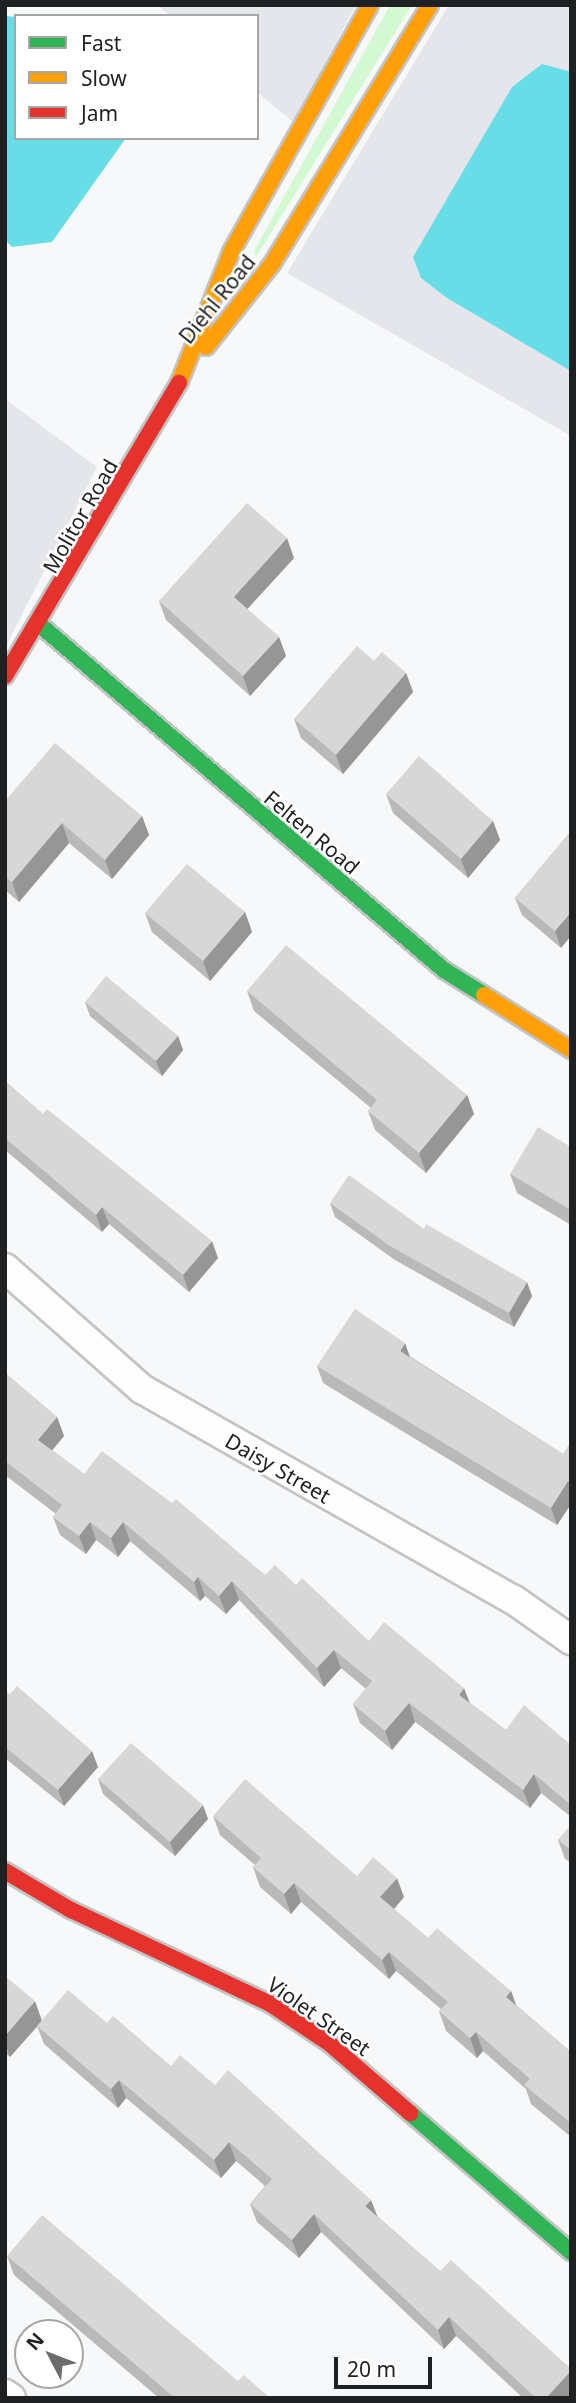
<!DOCTYPE html>
<style>
body{margin:0}
#map{position:relative;width:576px;height:2403px;overflow:hidden;background:#f7f8f9;font-family:"Noto Sans",sans-serif}
div>[style]{position:absolute}
.built>*{inset:0;background:#e4e6ec}
.green>*{inset:0;background:#d3f9d2}
.water>*{inset:0;background:#66dde7}
.roads{filter:drop-shadow(2px 0 #c2c3c4) drop-shadow(-2px 0 #c2c3c4) drop-shadow(0 2px #c2c3c4) drop-shadow(0 -2px #c2c3c4)}
.street>*{height:28px;margin:-14px;padding:0 14px;transform-origin:14px;border-radius:14px;background:#fefefe}
.fast>*{height:16px;margin:-8px;padding:0 8px;transform-origin:8px;border-radius:8px;background:#30b455}
.slow>*{height:16px;margin:-8px;padding:0 8px;transform-origin:8px;border-radius:8px;background:#ff9f0a}
.jam>*{height:16px;margin:-8px;padding:0 8px;transform-origin:8px;border-radius:8px;background:#e5322d}
.wall>*{inset:0;background:#b9b9b9}
.shaded-wall>*{inset:0;background:#969696}
.building>*{inset:0;background:#d7d7d7}
span{translate:-50% -50%;white-space:nowrap;text-align:center;line-height:1.15;-webkit-text-stroke:5px #fff;paint-order:stroke}
.street-label{font-size:21px;color:#1f2021}
.frame{position:absolute;inset:0;border:7px solid #1f2021;pointer-events:none}
.legend{position:absolute;left:14px;top:14px;width:245px;height:126px;box-sizing:border-box;background:#fff;border:2px solid #a5a6a6;margin:0;padding:9px 12px;list-style:none;font-size:21px;color:#1f2021}
.legend li{display:flex;align-items:center;gap:14px;height:35px}
.legend b{width:35px;border:2px solid #a5a6a6}
.north{position:absolute;left:14px;top:2319px;width:70px;height:70px;box-sizing:border-box;background:#fff;border:2px solid #a5a6a6;border-radius:50%;rotate:312deg;font-size:19px;font-weight:700;line-height:28px;text-align:center;color:#1f2021}
.north::after{content:'';display:block;margin:auto;width:24px;height:32px;background:#6b6c6d;clip-path:polygon(50% 0,100% 100%,50% 72%,0 100%)}
.scale{position:absolute;left:334px;top:2357px;width:98px;height:32px;box-sizing:border-box;border:4px solid #1f2021;border-top:0;padding-left:9px;font-size:21px;line-height:24px;white-space:nowrap;color:#1f2021;-webkit-text-stroke:5px #fff;paint-order:stroke}
</style>
<div id="map">
<div class="built">
<i style="clip-path:polygon(158px 5px,356px 5px,293px 122px,257px 92px,257px 16px,170px 16px)"></i>
<i style="clip-path:polygon(449px 5px,571px 5px,571px 436px,287px 273px)"></i>
<i style="clip-path:polygon(5px 399px,97px 467px,5px 648px)"></i>
</div>
<div class="green">
<i style="clip-path:polygon(390px 5px,412px 5px,256px 257px,254px 251px)"></i>
</div>
<div class="water">
<i style="clip-path:polygon(5px 16px,16px 17px,16px 138px,126px 138px,52px 242px,12px 247px,5px 240px)"></i>
<i style="clip-path:polygon(542px 64px,571px 72px,571px 371px,447px 298px,421px 278px,413px 257px,512px 87px)"></i>
</div>
<div class="roads">
<div class="street">
<i style="left:5px;top:1268px;width:183px;rotate:41.5deg"></i>
<i style="left:142px;top:1389px;width:428px;rotate:29.6deg"></i>
<i style="left:514px;top:1600px;width:70px;rotate:35.1deg"></i>
<i style="left:5px;top:2394px;width:7px;rotate:34deg"></i>
</div>
<div class="fast">
<i style="left:40px;top:625px;width:531px;rotate:40.5deg"></i>
<i style="left:444px;top:970px;width:47px;rotate:32deg"></i>
<i style="left:410px;top:2113px;width:213px;rotate:40.8deg"></i>
</div>
<div class="slow">
<i style="left:206px;top:347px;width:106px;rotate:-51.5deg"></i>
<i style="left:272px;top:264px;width:303px;rotate:-58.6deg"></i>
<i style="left:179px;top:383px;width:141px;rotate:-68.3deg"></i>
<i style="left:231px;top:252px;width:283px;rotate:-60.6deg"></i>
<i style="left:484px;top:995px;width:103px;rotate:32.3deg"></i>
</div>
<div class="jam">
<i style="left:5px;top:676px;width:341px;rotate:-59.3deg"></i>
<i style="left:5px;top:1871px;width:77px;rotate:30.6deg"></i>
<i style="left:71px;top:1910px;width:219px;rotate:25.2deg"></i>
<i style="left:269px;top:2003px;width:73px;rotate:33.9deg"></i>
<i style="left:330px;top:2044px;width:106px;rotate:40.8deg"></i>
</div>
</div>
<div class="wall">
<i style="clip-path:polygon(294px 558px,247px 609px,279px 637px,286px 656px,250px 696px,166px 620px,159px 601px)"></i>
<i style="clip-path:polygon(374px 661px,406px 673px,413px 692px,343px 774px,301px 738px,294px 719px)"></i>
<i style="clip-path:polygon(386px 794px,493px 821px,500px 840px,468px 878px,393px 813px)"></i>
<i style="clip-path:polygon(5px 801px,142px 816px,149px 835px,112px 879px,69px 843px,19px 902px,5px 890px)"></i>
<i style="clip-path:polygon(571px 831px,561px 948px,522px 915px,515px 898px)"></i>
<i style="clip-path:polygon(245px 912px,252px 932px,210px 981px,152px 932px,145px 913px)"></i>
<i style="clip-path:polygon(247px 991px,467px 1095px,474px 1114px,426px 1173px,375px 1130px,368px 1111px,371px 1108px,254px 1011px)"></i>
<i style="clip-path:polygon(85px 1002px,178px 1036px,183px 1050px,162px 1076px,90px 1016px)"></i>
<i style="clip-path:polygon(5px 1081px,43px 1114px,218px 1258px,189px 1292px,109px 1224px,102px 1232px,5px 1150px)"></i>
<i style="clip-path:polygon(571px 1147px,571px 1225px,517px 1193px,510px 1174px)"></i>
<i style="clip-path:polygon(330px 1203px,424px 1229px,532px 1296px,514px 1327px,395px 1260px,335px 1217px)"></i>
<i style="clip-path:polygon(411px 1357px,563px 1454px,571px 1442px,571px 1504px,557px 1525px,323px 1383px,317px 1366px)"></i>
<i style="clip-path:polygon(5px 1373px,57px 1417px,64px 1436px,52px 1450px,84px 1474px,265px 1575px,296px 1585px,369px 1641px,470px 1703px,506px 1730px,571px 1745px,571px 1817px,541px 1793px,530px 1808px,415px 1722px,392px 1750px,360px 1723px,353px 1704px,366px 1689px,341px 1668px,324px 1687px,239px 1600px,226px 1614px,205px 1596px,200px 1601px,130px 1541px,118px 1557px,96px 1540px,86px 1554px,60px 1535px,53px 1517px,56px 1514px,5px 1475px)"></i>
<i style="clip-path:polygon(5px 1691px,98px 1767px,64px 1806px,5px 1758px)"></i>
<i style="clip-path:polygon(98px 1779px,208px 1819px,175px 1856px,103px 1794px)"></i>
<i style="clip-path:polygon(213px 1816px,357px 1876px,404px 1897px,394px 1909px,428px 1938px,511px 1991px,516px 2005px,571px 2052px,571px 2137px,531px 2104px,526px 2089px,483px 2051px,477px 2058px,446px 2031px,439px 2011px,441px 2009px,396px 1971px,389px 1979px,301px 1902px,291px 1914px,260px 1887px,253px 1867px,255px 1865px,220px 1835px)"></i>
<i style="clip-path:polygon(571px 1825px,571px 1863px,565px 1859px,558px 1840px)"></i>
<i style="clip-path:polygon(5px 1976px,42px 2021px,107px 2023px,171px 2066px,215px 2085px,377px 2216px,440px 2271px,571px 2369px,571px 2397px,570px 2398px,523px 2398px,456px 2336px,444px 2349px,321px 2232px,299px 2258px,257px 2222px,250px 2204px,265px 2186px,236px 2161px,221px 2178px,126px 2098px,118px 2108px,44px 2044px,37px 2026px,10px 2057px,5px 2053px)"></i>
<i style="clip-path:polygon(7px 2256px,238px 2381px,270px 2398px,159px 2398px,14px 2275px)"></i>
</div>
<div class="shaded-wall">
<i style="clip-path:polygon(287px 538px,294px 558px,241px 616px,234px 597px)"></i>
<i style="clip-path:polygon(279px 637px,286px 656px,250px 696px,243px 676px)"></i>
<i style="clip-path:polygon(406px 673px,413px 692px,343px 774px,336px 755px)"></i>
<i style="clip-path:polygon(142px 816px,149px 835px,112px 879px,105px 860px)"></i>
<i style="clip-path:polygon(493px 821px,500px 840px,468px 878px,461px 859px)"></i>
<i style="clip-path:polygon(62px 823px,69px 843px,19px 902px,12px 882px)"></i>
<i style="clip-path:polygon(245px 912px,252px 932px,210px 981px,203px 961px)"></i>
<i style="clip-path:polygon(571px 912px,571px 936px,561px 948px,555px 931px)"></i>
<i style="clip-path:polygon(178px 1036px,183px 1050px,162px 1076px,156px 1061px)"></i>
<i style="clip-path:polygon(467px 1095px,474px 1114px,426px 1173px,419px 1153px)"></i>
<i style="clip-path:polygon(102px 1207px,109px 1224px,102px 1232px,96px 1215px)"></i>
<i style="clip-path:polygon(212px 1241px,218px 1258px,189px 1292px,183px 1275px)"></i>
<i style="clip-path:polygon(527px 1282px,532px 1296px,514px 1327px,509px 1313px)"></i>
<i style="clip-path:polygon(405px 1343px,411px 1360px,400px 1351px)"></i>
<i style="clip-path:polygon(57px 1417px,64px 1436px,45px 1459px,38px 1440px)"></i>
<i style="clip-path:polygon(568px 1481px,571px 1487px,571px 1504px,557px 1525px,551px 1508px)"></i>
<i style="clip-path:polygon(90px 1522px,96px 1540px,86px 1554px,79px 1536px)"></i>
<i style="clip-path:polygon(123px 1522px,130px 1541px,118px 1557px,111px 1538px)"></i>
<i style="clip-path:polygon(198px 1577px,205px 1596px,200px 1601px,194px 1582px)"></i>
<i style="clip-path:polygon(232px 1581px,239px 1600px,226px 1614px,219px 1596px)"></i>
<i style="clip-path:polygon(334px 1650px,341px 1668px,324px 1687px,317px 1668px)"></i>
<i style="clip-path:polygon(464px 1688px,471px 1706px,459px 1695px)"></i>
<i style="clip-path:polygon(409px 1703px,415px 1722px,392px 1750px,385px 1731px)"></i>
<i style="clip-path:polygon(92px 1751px,98px 1767px,64px 1806px,58px 1790px)"></i>
<i style="clip-path:polygon(534px 1774px,541px 1793px,530px 1808px,523px 1790px)"></i>
<i style="clip-path:polygon(203px 1805px,208px 1819px,175px 1856px,170px 1842px)"></i>
<i style="clip-path:polygon(397px 1878px,404px 1897px,387px 1917px,380px 1897px)"></i>
<i style="clip-path:polygon(294px 1883px,301px 1902px,291px 1914px,284px 1894px)"></i>
<i style="clip-path:polygon(389px 1952px,396px 1971px,389px 1979px,382px 1960px)"></i>
<i style="clip-path:polygon(511px 1991px,518px 2011px,506px 1997px)"></i>
<i style="clip-path:polygon(35px 2001px,42px 2021px,10px 2057px,5px 2043px,5px 2036px)"></i>
<i style="clip-path:polygon(476px 2032px,483px 2051px,477px 2058px,470px 2038px)"></i>
<i style="clip-path:polygon(119px 2080px,126px 2098px,118px 2108px,111px 2089px)"></i>
<i style="clip-path:polygon(229px 2142px,236px 2161px,221px 2178px,214px 2160px)"></i>
<i style="clip-path:polygon(371px 2200px,378px 2218px,365px 2206px)"></i>
<i style="clip-path:polygon(314px 2214px,321px 2232px,299px 2258px,292px 2240px)"></i>
<i style="clip-path:polygon(449px 2317px,456px 2336px,444px 2349px,438px 2330px)"></i>
<i style="clip-path:polygon(571px 2371px,571px 2397px,570px 2398px,546px 2398px)"></i>
</div>
<div class="building">
<i style="clip-path:polygon(247px 503px,287px 538px,234px 597px,279px 637px,243px 676px,159px 601px)"></i>
<i style="clip-path:polygon(357px 646px,374px 661px,382px 652px,406px 673px,336px 755px,294px 719px)"></i>
<i style="clip-path:polygon(55px 743px,142px 816px,105px 860px,62px 823px,12px 882px,5px 877px,5px 801px)"></i>
<i style="clip-path:polygon(419px 756px,493px 821px,461px 859px,386px 794px)"></i>
<i style="clip-path:polygon(571px 831px,571px 912px,555px 931px,515px 898px)"></i>
<i style="clip-path:polygon(187px 864px,245px 912px,203px 961px,145px 913px)"></i>
<i style="clip-path:polygon(286px 945px,467px 1095px,419px 1153px,368px 1111px,377px 1100px,247px 991px)"></i>
<i style="clip-path:polygon(106px 976px,178px 1036px,156px 1061px,85px 1002px)"></i>
<i style="clip-path:polygon(5px 1081px,43px 1114px,47px 1109px,212px 1241px,183px 1275px,102px 1207px,96px 1215px,5px 1138px)"></i>
<i style="clip-path:polygon(538px 1127px,571px 1147px,571px 1210px,510px 1174px)"></i>
<i style="clip-path:polygon(349px 1175px,424px 1229px,426px 1224px,527px 1282px,509px 1313px,390px 1246px,330px 1203px)"></i>
<i style="clip-path:polygon(355px 1309px,405px 1343px,400px 1351px,563px 1454px,571px 1442px,571px 1482px,568px 1481px,551px 1508px,317px 1366px)"></i>
<i style="clip-path:polygon(5px 1373px,57px 1417px,38px 1440px,84px 1474px,102px 1451px,172px 1503px,176px 1499px,265px 1575px,275px 1565px,296px 1585px,302px 1578px,369px 1641px,384px 1622px,464px 1688px,459px 1695px,506px 1730px,524px 1705px,571px 1745px,571px 1805px,534px 1774px,523px 1790px,409px 1703px,385px 1731px,353px 1704px,372px 1681px,334px 1650px,317px 1668px,232px 1581px,219px 1596px,198px 1577px,194px 1582px,123px 1522px,111px 1538px,90px 1522px,79px 1536px,53px 1517px,62px 1505px,5px 1461px)"></i>
<i style="clip-path:polygon(17px 1686px,92px 1751px,58px 1790px,5px 1747px,5px 1691px,9px 1695px)"></i>
<i style="clip-path:polygon(131px 1743px,203px 1805px,170px 1842px,98px 1779px)"></i>
<i style="clip-path:polygon(245px 1779px,357px 1876px,373px 1857px,397px 1878px,380px 1897px,428px 1938px,437px 1928px,511px 1991px,506px 1997px,571px 2052px,571px 2123px,524px 2085px,530px 2079px,476px 2032px,470px 2038px,439px 2011px,448px 2002px,389px 1952px,382px 1960px,294px 1883px,284px 1894px,253px 1867px,261px 1858px,213px 1816px)"></i>
<i style="clip-path:polygon(571px 1825px,571px 1850px,558px 1840px)"></i>
<i style="clip-path:polygon(5px 1976px,35px 2001px,5px 2036px)"></i>
<i style="clip-path:polygon(68px 1990px,107px 2023px,113px 2016px,171px 2066px,180px 2055px,215px 2085px,228px 2070px,371px 2200px,365px 2206px,440px 2271px,451px 2260px,571px 2369px,571px 2371px,546px 2398px,536px 2398px,449px 2317px,438px 2330px,314px 2214px,292px 2240px,250px 2204px,272px 2179px,229px 2142px,214px 2160px,119px 2080px,111px 2089px,37px 2026px)"></i>
<i style="clip-path:polygon(42px 2215px,238px 2381px,244px 2375px,270px 2398px,175px 2398px,7px 2256px)"></i>
</div>
<div class="street-label">
<span style="left:217px;top:299px;rotate:-51deg">Diehl Road</span>
<span style="left:80px;top:516px;rotate:-60deg">Molitor Road</span>
<span style="left:312px;top:832px;rotate:40deg">Felten Road</span>
<span style="left:278px;top:1468px;rotate:30deg">Daisy Street</span>
<span style="left:319px;top:2016px;rotate:35deg">Violet Street</span>
</div>
<div class="frame"></div>
<ul class="legend">
<li><b style="height:9px;background:#30b455"></b>Fast</li>
<li><b style="height:9px;background:#ff9f0a"></b>Slow</li>
<li><b style="height:9px;background:#e5322d"></b>Jam</li>
</ul>
<div class="north">N</div>
<div class="scale">20 m</div>
</div>
